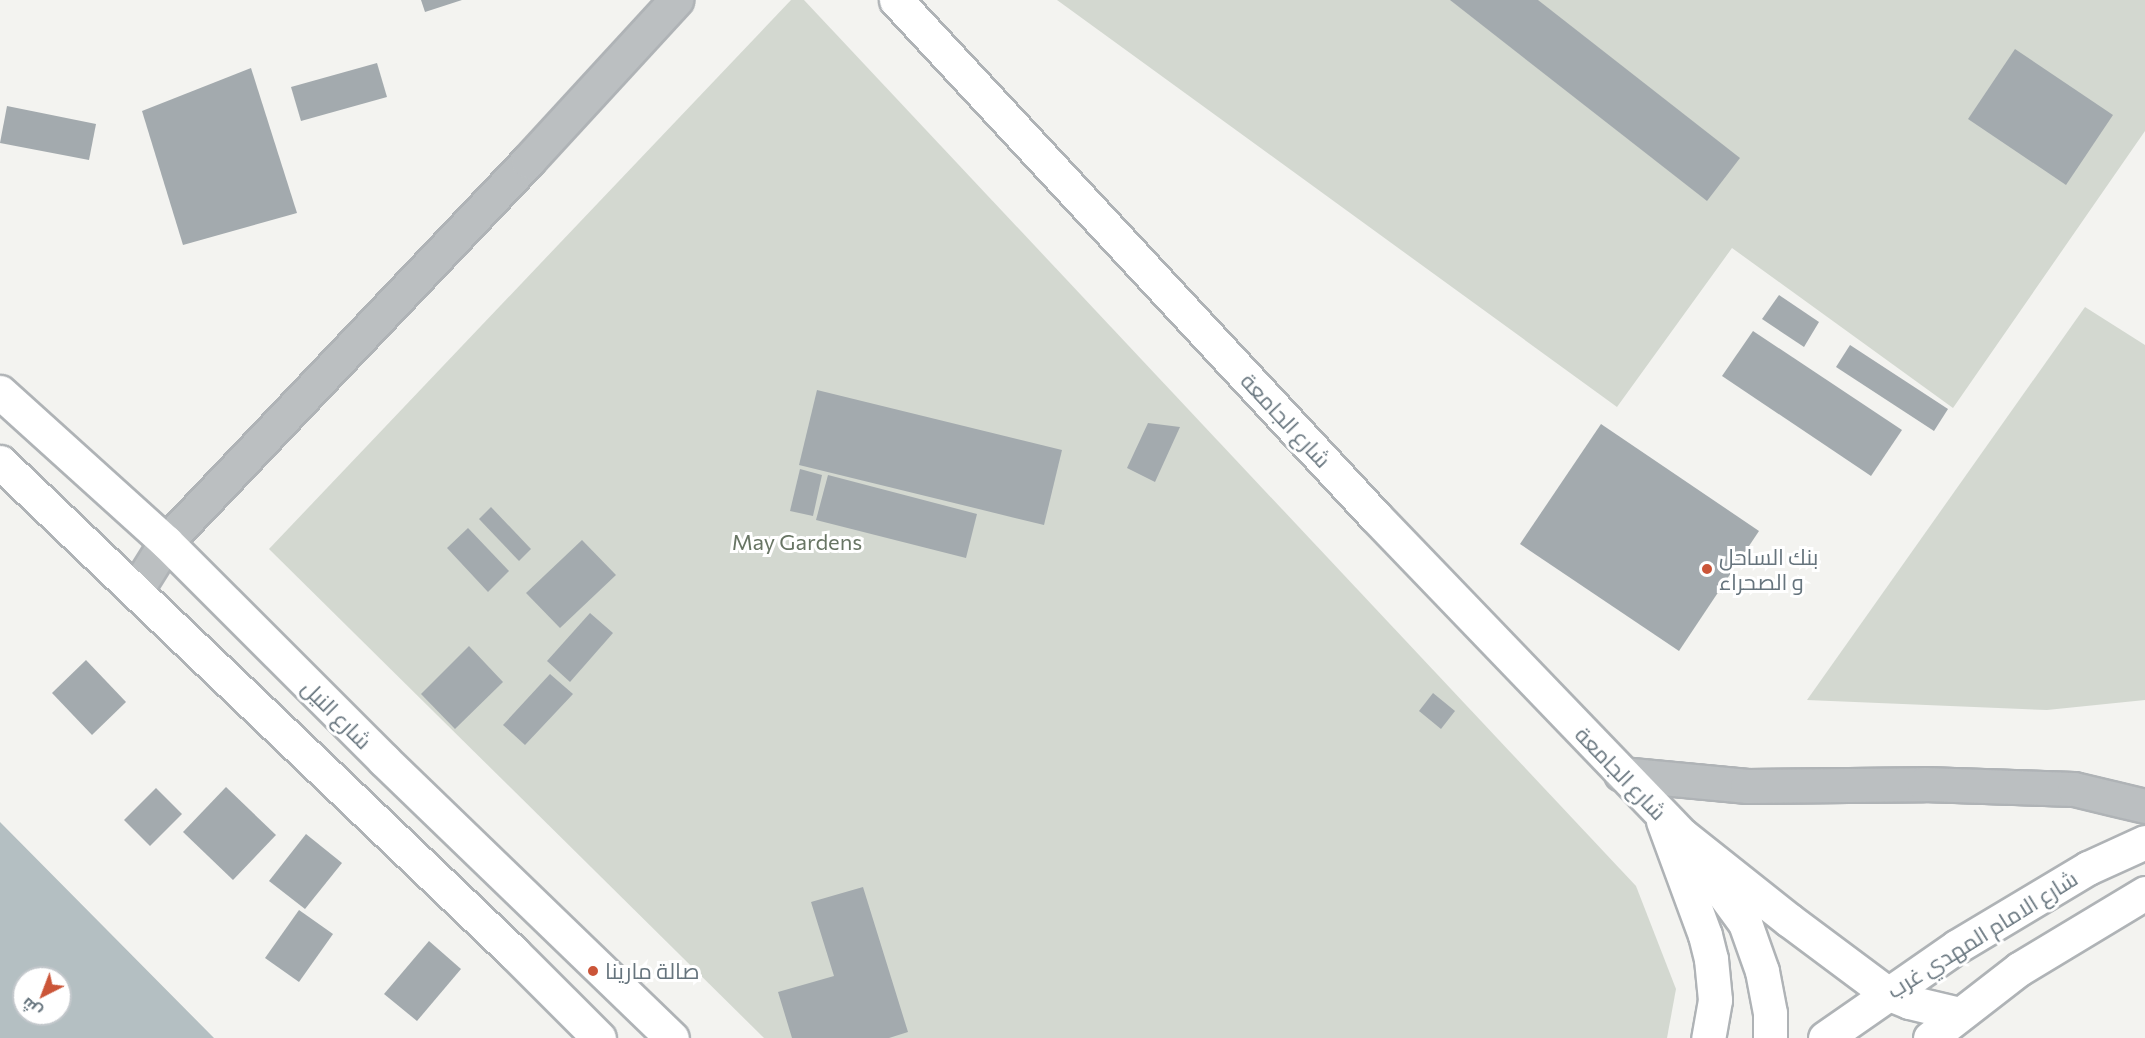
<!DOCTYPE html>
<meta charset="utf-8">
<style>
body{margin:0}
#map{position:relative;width:2145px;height:1038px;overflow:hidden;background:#f3f3f0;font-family:Commissioner,Cairo,sans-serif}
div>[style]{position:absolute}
.green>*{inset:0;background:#d3d8d0}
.water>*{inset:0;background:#b4bfc2}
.building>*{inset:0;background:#a3aaae}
.roads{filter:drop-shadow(2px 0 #afb3b6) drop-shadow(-2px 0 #afb3b6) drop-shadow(0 2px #afb3b6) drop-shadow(0 -2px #afb3b6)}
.minor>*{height:33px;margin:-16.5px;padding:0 16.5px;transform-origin:16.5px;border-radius:16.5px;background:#bbbfc1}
.major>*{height:33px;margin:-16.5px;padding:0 16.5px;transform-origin:16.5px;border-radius:16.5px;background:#fff}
.dots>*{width:16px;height:16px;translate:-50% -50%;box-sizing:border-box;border:3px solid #fff;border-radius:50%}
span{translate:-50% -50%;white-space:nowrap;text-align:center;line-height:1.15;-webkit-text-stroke:6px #fff;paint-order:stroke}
.street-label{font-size:22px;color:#66747d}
.park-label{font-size:22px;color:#687564}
.poi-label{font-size:22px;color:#66747d}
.left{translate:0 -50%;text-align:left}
.north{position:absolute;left:12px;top:966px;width:60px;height:60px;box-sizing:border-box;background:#fff;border:2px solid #c2c7cb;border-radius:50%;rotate:222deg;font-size:16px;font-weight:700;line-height:24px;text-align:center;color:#66747d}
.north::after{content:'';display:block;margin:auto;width:21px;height:27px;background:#cb5538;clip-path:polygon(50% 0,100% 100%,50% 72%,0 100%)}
</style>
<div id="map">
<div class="green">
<i style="clip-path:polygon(791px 0,804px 0,1636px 886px,1676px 989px,1667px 1038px,764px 1038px,269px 549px)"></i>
<i style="clip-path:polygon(1057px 0,2145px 0,2145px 131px,1953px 408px,1732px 248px,1617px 407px)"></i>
<i style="clip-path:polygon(2085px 307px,2145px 345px,2145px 700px,2047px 710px,1807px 700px)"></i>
</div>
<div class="water">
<i style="clip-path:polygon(evenodd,0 822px,214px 1038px,0 1038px,0 822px,24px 978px,60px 978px,60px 1014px,24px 1014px,24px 978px)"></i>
</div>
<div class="building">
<i style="clip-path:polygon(421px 0,462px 0,425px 12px)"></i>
<i style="clip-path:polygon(1450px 0,1538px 0,1740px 158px,1707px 201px)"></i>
<i style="clip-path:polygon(2015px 49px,2113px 115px,2066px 185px,1968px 119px)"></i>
<i style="clip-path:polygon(377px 63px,387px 97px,301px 121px,291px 87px)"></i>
<i style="clip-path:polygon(251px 68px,297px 213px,183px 245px,142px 111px)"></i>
<i style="clip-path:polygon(7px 106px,96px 124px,89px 160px,0 143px)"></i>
<i style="clip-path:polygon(1779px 295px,1819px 322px,1804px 347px,1762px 319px)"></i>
<i style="clip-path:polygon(1753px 331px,1902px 430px,1871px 476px,1722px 376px)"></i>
<i style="clip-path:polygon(1850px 345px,1948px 409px,1934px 431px,1836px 367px)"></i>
<i style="clip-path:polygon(817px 390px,1062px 450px,1044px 525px,799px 465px)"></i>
<i style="clip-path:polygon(1148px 423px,1180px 427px,1155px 482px,1127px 468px)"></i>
<i style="clip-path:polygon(1601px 424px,1759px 531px,1679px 651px,1520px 544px)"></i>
<i style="clip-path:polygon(800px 469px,822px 475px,813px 516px,790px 511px)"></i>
<i style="clip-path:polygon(828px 475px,977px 514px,966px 558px,816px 520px)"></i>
<i style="clip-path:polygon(491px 507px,531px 549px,519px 561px,479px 519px)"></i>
<i style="clip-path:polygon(468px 528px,509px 571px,488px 592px,447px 548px)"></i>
<i style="clip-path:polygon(582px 540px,616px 575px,560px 628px,526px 593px)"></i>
<i style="clip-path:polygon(590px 613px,613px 633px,570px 682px,547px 661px)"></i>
<i style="clip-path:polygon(469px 646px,503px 682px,455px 729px,421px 694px)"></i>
<i style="clip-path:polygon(86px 660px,126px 702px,92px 735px,52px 693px)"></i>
<i style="clip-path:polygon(550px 674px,573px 694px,525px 745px,503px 725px)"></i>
<i style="clip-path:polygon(1433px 693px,1455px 711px,1441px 729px,1419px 711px)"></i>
<i style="clip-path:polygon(226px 787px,276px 835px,233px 880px,183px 832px)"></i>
<i style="clip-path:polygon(156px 788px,182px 814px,150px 846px,124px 820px)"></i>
<i style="clip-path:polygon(306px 834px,342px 863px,305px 909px,269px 881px)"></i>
<i style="clip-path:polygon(863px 887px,908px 1032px,889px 1038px,792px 1038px,778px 992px,834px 976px,811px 902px)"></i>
<i style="clip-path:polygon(299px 910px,333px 934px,299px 982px,265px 958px)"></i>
<i style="clip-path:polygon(429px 941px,461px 969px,417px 1021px,384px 994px)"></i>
</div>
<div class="roads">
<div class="minor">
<i style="left:136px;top:590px;width:57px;rotate:-58deg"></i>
<i style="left:166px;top:542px;width:526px;rotate:-46.46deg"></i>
<i style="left:528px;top:161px;width:219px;rotate:-47.4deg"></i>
<i style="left:1621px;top:774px;width:127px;rotate:5.4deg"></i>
<i style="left:1747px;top:786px;width:177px;rotate:-0.6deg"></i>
<i style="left:1924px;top:784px;width:150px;rotate:1.9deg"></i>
<i style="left:2074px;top:789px;width:73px;rotate:13.5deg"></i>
</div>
<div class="major">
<i style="left:896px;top:0;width:704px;rotate:47.13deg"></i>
<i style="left:1375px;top:516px;width:443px;rotate:46.1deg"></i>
<i style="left:1682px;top:835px;width:137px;rotate:38.5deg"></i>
<i style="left:1789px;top:920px;width:122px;rotate:36.7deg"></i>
<i style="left:1887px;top:993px;width:24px;rotate:22deg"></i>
<i style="left:1909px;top:1002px;width:51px;rotate:13.5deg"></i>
<i style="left:0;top:392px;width:224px;rotate:42.1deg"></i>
<i style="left:166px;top:542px;width:308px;rotate:45deg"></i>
<i style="left:384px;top:760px;width:400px;rotate:44deg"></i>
<i style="left:0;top:462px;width:711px;rotate:43.69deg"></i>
<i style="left:514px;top:953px;width:120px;rotate:45deg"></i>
<i style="left:1663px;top:821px;width:121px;rotate:69.8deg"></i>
<i style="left:1705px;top:935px;width:25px;rotate:76deg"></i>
<i style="left:1711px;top:959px;width:41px;rotate:84.4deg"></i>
<i style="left:1715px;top:1000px;width:39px;rotate:100deg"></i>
<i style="left:1703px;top:866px;width:71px;rotate:53.6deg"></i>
<i style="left:1745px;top:923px;width:51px;rotate:70.5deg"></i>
<i style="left:1762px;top:971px;width:43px;rotate:79.2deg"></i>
<i style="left:1770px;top:1013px;width:25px;rotate:90deg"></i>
<i style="left:1825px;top:1038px;width:160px;rotate:-34.8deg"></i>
<i style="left:1956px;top:947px;width:154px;rotate:-30.9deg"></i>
<i style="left:2088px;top:868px;width:63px;rotate:-24.5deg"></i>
<i style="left:1930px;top:1038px;width:113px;rotate:-37.8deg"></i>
<i style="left:2019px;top:969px;width:147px;rotate:-31.1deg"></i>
</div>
</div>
<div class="dots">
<i style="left:1707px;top:569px;background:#cb5538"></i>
<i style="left:593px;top:971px;background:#cb5538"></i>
</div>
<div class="street-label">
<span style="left:1286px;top:420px;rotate:47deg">شارع الجامعة</span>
<span style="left:337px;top:714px;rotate:45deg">شارع النيل</span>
<span style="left:1621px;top:773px;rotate:46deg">شارع الجامعة</span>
<span style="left:1982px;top:934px;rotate:-32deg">شارع الامام المهدي غرب</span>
</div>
<div class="park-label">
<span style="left:797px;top:542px">May Gardens</span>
</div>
<div class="poi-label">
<span class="left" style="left:1719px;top:569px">بنك الساحل<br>و الصحراء</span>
<span class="left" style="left:605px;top:971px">صالة مارينا</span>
</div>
<div class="north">ش</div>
</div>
